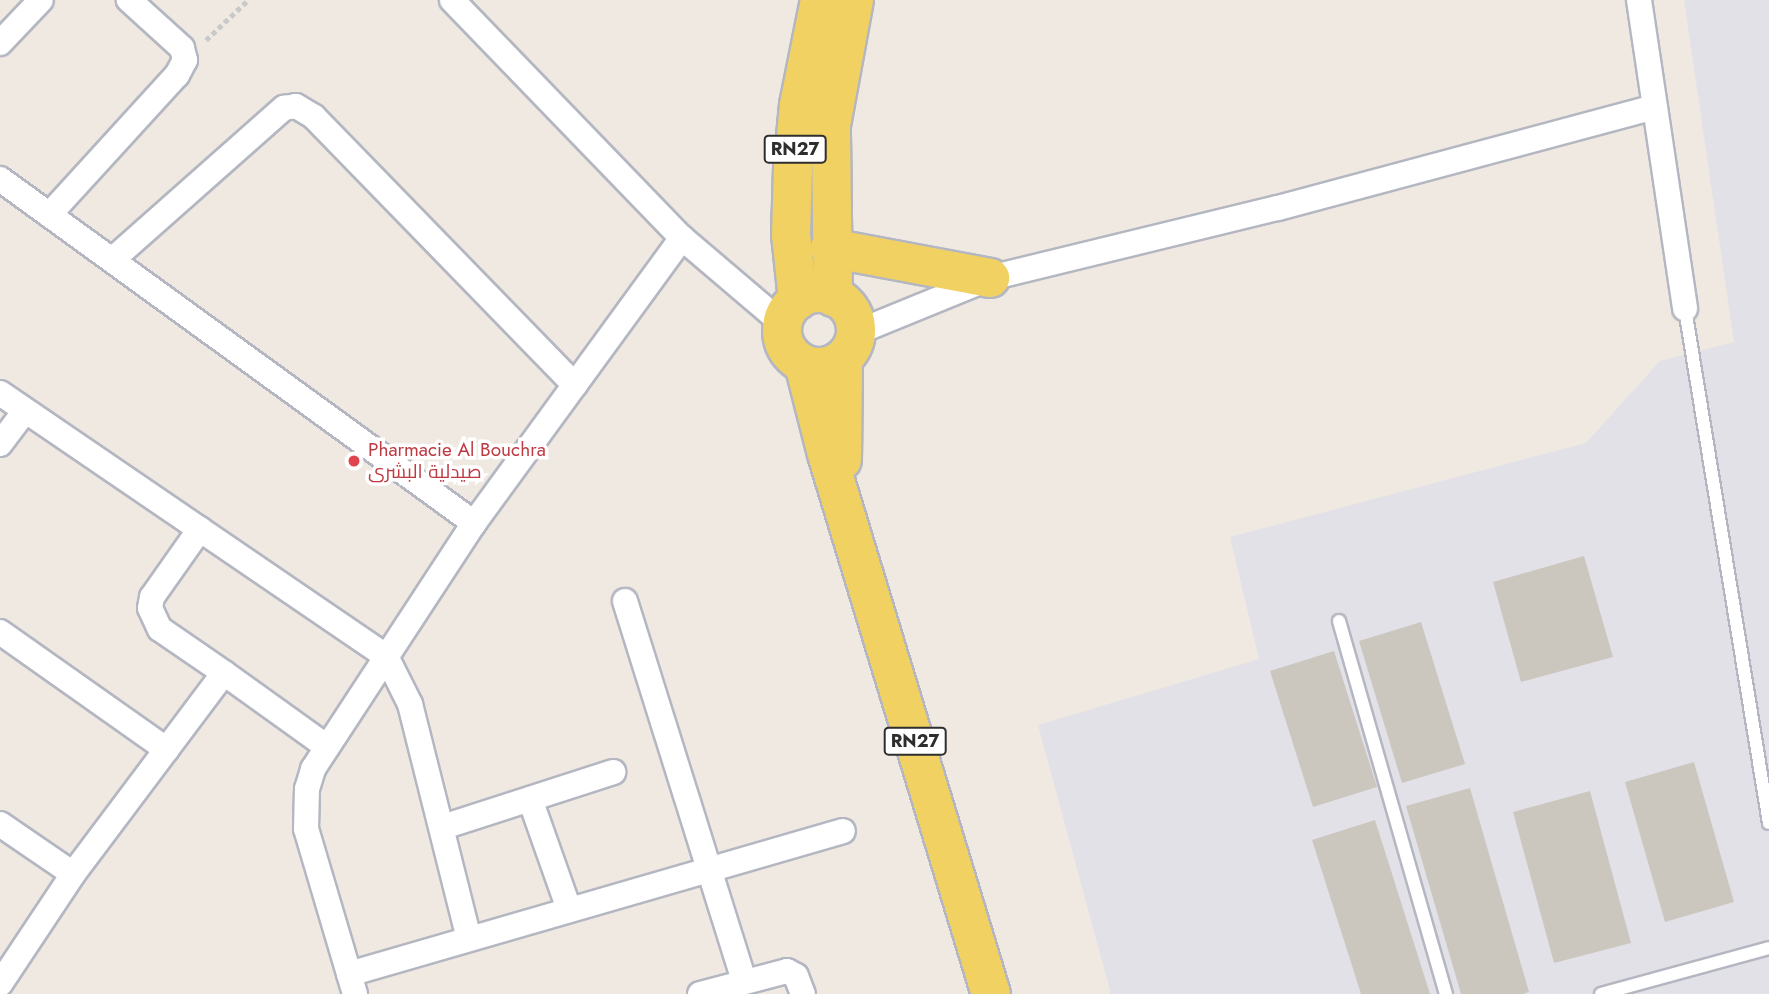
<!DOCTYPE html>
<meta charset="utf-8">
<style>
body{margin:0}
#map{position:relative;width:1769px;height:994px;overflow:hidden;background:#efe9e1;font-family:Jost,Cairo,sans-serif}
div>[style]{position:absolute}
.industrial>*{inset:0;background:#e3e1e8}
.building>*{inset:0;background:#cbc7bf}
.path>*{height:4.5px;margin-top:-2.25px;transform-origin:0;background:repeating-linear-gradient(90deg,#c9c9c9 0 5px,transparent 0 8.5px)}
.roads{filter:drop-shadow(2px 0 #b4b7c1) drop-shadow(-2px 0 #b4b7c1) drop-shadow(0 2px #b4b7c1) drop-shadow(0 -2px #b4b7c1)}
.service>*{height:12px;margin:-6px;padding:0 6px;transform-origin:6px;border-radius:6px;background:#fff}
.minor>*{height:24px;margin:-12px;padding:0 12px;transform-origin:12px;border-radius:12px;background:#fff}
.primary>*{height:38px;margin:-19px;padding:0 19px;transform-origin:19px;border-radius:19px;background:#f2d163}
.primary>.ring{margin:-19px;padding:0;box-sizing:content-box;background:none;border:38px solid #f2d163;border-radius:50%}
.dots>*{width:19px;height:19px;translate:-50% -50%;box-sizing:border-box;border:4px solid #fff;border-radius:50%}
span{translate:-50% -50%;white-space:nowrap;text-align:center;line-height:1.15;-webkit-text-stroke:7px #fff;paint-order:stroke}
.shield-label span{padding:2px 5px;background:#fff;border:2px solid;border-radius:5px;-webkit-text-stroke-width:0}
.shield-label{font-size:18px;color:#2e2e2e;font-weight:700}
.health-label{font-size:19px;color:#be3a42}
.left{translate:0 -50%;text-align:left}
</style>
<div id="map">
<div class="industrial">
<i style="clip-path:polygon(1684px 0,1769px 0,1769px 994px,1111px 994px,1038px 725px,1259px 659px,1230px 537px,1586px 443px,1660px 361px,1734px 342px)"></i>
</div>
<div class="building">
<i style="clip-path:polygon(1584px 556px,1613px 657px,1521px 682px,1493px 582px)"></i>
<i style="clip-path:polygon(1421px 622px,1465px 764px,1402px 783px,1359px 641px)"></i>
<i style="clip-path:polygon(1334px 651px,1377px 787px,1313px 807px,1270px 671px)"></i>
<i style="clip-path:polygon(1694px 762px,1734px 902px,1665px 922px,1625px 782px)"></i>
<i style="clip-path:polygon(1470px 788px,1529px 992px,1523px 994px,1461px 994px,1406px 806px)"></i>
<i style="clip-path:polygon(1590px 791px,1631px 943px,1554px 963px,1513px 812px)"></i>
<i style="clip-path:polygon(1375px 820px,1430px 994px,1361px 994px,1312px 840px)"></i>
</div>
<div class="path">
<i style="left:206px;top:40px;width:58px;rotate:-43.6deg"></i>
</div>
<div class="roads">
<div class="service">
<i style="left:1685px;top:309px;width:521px;rotate:80.72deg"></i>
<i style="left:1339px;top:621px;width:388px;rotate:74deg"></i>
<i style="left:1601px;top:994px;width:174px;rotate:-15.3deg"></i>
</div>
<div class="minor">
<i style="left:452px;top:0;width:331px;rotate:46deg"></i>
<i style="left:682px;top:238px;width:131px;rotate:40.4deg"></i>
<i style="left:1639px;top:0;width:312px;rotate:81.5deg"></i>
<i style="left:0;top:43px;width:59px;rotate:-46.4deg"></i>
<i style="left:0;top:179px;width:586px;rotate:35.97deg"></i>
<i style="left:49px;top:215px;width:190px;rotate:-47.6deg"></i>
<i style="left:177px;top:75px;width:17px;rotate:-62deg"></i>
<i style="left:185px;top:60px;width:12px;rotate:-104deg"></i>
<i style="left:182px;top:48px;width:72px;rotate:-137.8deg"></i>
<i style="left:112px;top:260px;width:230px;rotate:-41.5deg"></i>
<i style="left:284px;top:108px;width:12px;rotate:-9deg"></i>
<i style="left:296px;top:106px;width:21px;rotate:31deg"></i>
<i style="left:314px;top:117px;width:374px;rotate:45.8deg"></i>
<i style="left:855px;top:333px;width:146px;rotate:-22.2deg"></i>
<i style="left:990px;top:278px;width:296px;rotate:-13.7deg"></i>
<i style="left:1278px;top:208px;width:390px;rotate:-15deg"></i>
<i style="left:0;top:393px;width:467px;rotate:34.3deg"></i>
<i style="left:386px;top:656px;width:54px;rotate:63.4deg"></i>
<i style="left:410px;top:704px;width:242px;rotate:75.9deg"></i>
<i style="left:0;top:444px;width:41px;rotate:-52.9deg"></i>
<i style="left:200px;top:529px;width:83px;rotate:125.2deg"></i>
<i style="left:152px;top:597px;width:11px;rotate:100deg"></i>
<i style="left:150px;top:608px;width:23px;rotate:65deg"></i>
<i style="left:160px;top:629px;width:78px;rotate:34.5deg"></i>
<i style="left:625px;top:601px;width:397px;rotate:72.6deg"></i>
<i style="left:0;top:632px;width:204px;rotate:35.2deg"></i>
<i style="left:530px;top:799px;width:117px;rotate:70.5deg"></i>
<i style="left:0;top:824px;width:88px;rotate:34.4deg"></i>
<i style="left:443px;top:827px;width:179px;rotate:-17.9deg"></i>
<i style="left:349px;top:974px;width:514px;rotate:-16.14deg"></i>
<i style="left:0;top:984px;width:132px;rotate:-56.4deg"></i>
<i style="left:73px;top:874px;width:251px;rotate:-53.1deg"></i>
<i style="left:224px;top:673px;width:127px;rotate:35.7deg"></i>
<i style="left:355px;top:994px;width:172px;rotate:-106.5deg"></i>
<i style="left:306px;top:829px;width:40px;rotate:-88.6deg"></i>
<i style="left:307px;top:789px;width:21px;rotate:-73deg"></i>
<i style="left:313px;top:769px;width:294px;rotate:-56.8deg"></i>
<i style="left:474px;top:523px;width:353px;rotate:-53.9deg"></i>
<i style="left:700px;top:994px;width:90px;rotate:-14.8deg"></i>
<i style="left:787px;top:971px;width:10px;rotate:29deg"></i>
<i style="left:796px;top:976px;width:19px;rotate:69deg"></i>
</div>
<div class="primary">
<i style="left:830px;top:248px;width:163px;rotate:10.6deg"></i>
<i class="ring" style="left:782px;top:293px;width:36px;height:36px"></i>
<i style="left:833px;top:297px;width:172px;rotate:-90.7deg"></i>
<i style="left:831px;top:125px;width:127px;rotate:-79.6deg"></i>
<i style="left:798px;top:300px;width:65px;rotate:-96.1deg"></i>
<i style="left:791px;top:235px;width:68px;rotate:-88.3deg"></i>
<i style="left:793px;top:167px;width:62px;rotate:-84.5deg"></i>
<i style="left:799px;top:105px;width:107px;rotate:-78.7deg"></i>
<i style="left:804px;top:364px;width:93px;rotate:75.7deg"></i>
<i style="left:827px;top:454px;width:564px;rotate:73.11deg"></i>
<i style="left:842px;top:460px;width:101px;rotate:-89.4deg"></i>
</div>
</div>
<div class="dots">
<i style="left:354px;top:461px;background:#e0444e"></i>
</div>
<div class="shield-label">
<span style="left:795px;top:149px">RN27</span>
<span style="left:915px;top:741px">RN27</span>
</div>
<div class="health-label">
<span class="left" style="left:368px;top:461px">Pharmacie Al Bouchra<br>صيدلية البشرى</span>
</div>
</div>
